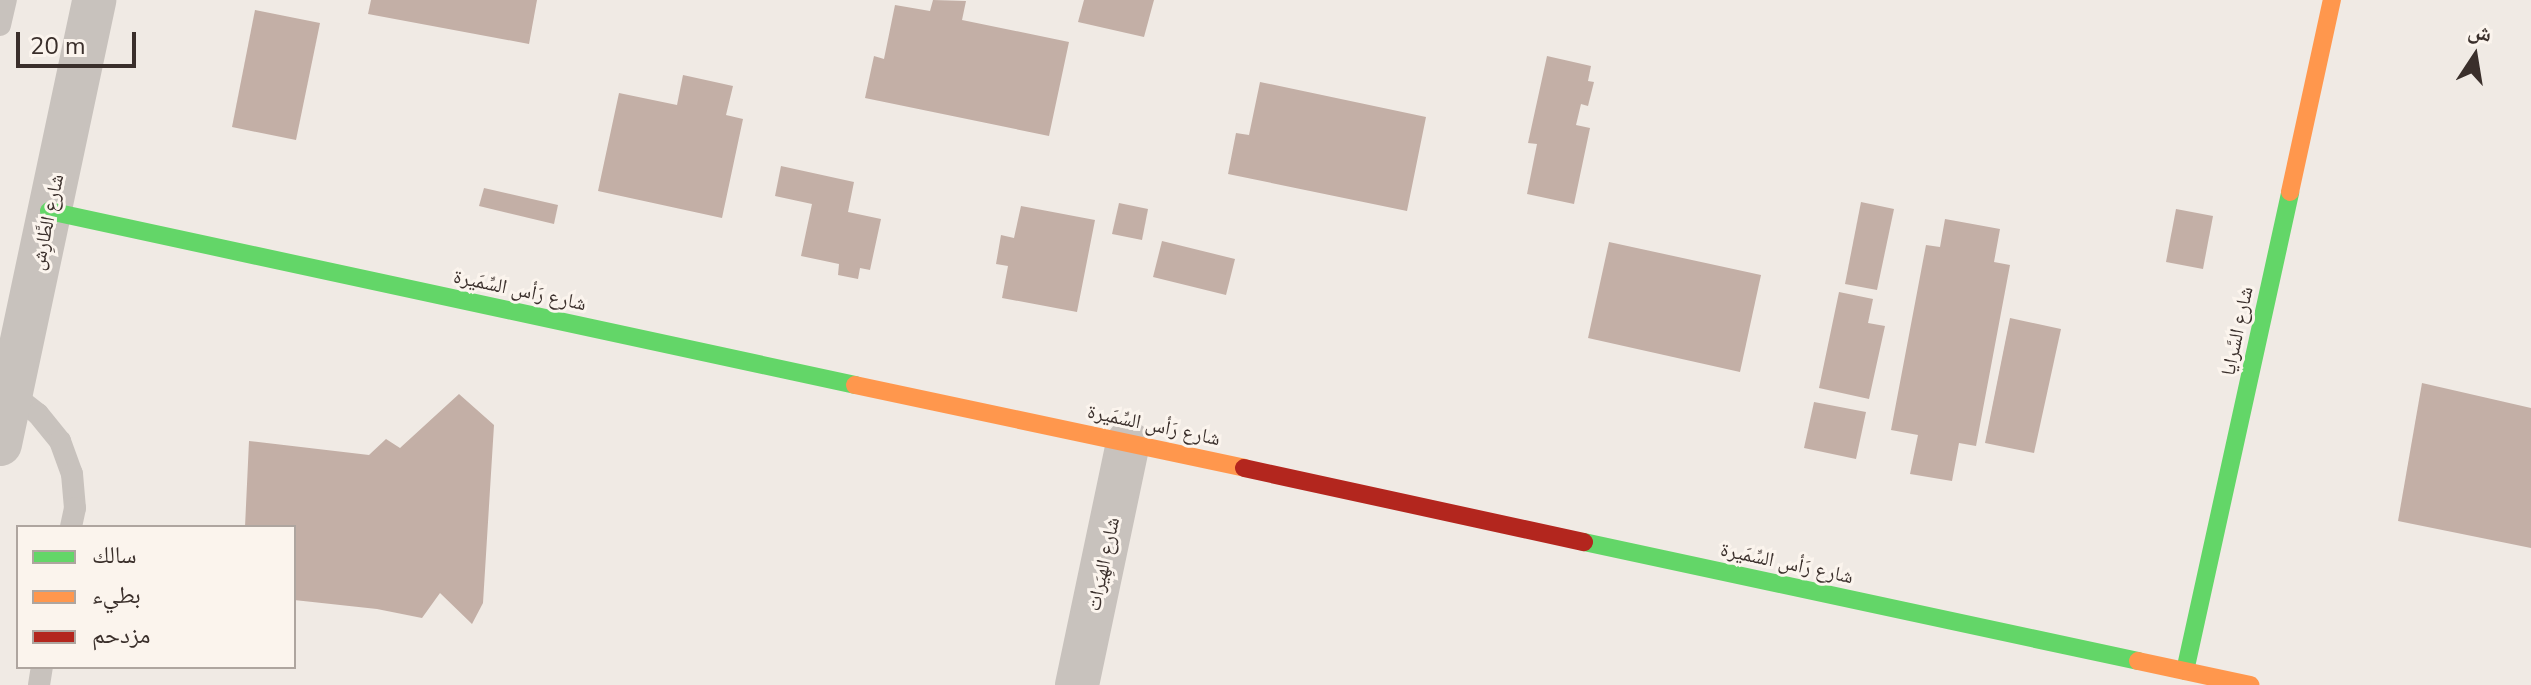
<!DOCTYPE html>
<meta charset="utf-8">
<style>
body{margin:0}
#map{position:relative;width:2531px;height:685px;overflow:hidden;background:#f0eae4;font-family:"Nunito Sans","Noto Naskh Arabic",sans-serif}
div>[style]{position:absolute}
.building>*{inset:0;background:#c3afa6}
.lane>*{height:22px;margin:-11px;padding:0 11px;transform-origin:11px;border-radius:11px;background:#c8c2bd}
.street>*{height:44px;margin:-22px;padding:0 22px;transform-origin:22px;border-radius:22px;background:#c8c2bd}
.fast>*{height:18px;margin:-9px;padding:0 9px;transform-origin:9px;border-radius:9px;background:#63d668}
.slow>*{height:18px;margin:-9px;padding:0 9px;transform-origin:9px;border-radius:9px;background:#ff974d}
.jam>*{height:18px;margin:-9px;padding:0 9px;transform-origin:9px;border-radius:9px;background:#b3261e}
span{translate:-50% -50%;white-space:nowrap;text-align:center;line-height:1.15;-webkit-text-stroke:6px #fbf4ed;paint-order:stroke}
.street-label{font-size:20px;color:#3a2f2b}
.legend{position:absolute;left:16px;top:525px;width:280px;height:144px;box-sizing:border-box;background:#fbf4ed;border:2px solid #aea59f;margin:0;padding:10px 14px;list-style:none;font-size:24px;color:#3a2f2b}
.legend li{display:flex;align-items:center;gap:16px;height:40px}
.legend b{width:40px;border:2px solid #aea59f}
.north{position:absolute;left:2435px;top:16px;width:80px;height:80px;-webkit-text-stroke:6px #fbf4ed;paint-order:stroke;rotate:12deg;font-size:22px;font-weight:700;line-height:32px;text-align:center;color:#3a2f2b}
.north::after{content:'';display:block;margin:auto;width:28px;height:36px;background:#3a2f2b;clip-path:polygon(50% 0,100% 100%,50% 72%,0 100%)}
.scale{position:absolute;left:16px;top:32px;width:120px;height:36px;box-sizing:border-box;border:4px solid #3a2f2b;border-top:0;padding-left:10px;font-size:24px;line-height:28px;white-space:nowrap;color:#3a2f2b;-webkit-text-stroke:6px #fbf4ed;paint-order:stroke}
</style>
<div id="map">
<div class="building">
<i style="clip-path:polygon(371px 0,537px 0,529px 44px,368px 14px)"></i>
<i style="clip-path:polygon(933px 0,966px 1px,962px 20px,1069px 42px,1049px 136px,865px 98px,874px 56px,884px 59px,895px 5px,930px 11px)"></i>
<i style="clip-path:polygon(1084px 0,1154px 0,1144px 37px,1078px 22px)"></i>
<i style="clip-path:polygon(255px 10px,320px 23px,296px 140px,232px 127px)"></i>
<i style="clip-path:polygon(1547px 56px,1591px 66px,1588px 81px,1594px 82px,1588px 106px,1581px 104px,1576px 125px,1590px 128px,1574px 204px,1527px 194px,1537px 144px,1528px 143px)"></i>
<i style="clip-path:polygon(683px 75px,733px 86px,726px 115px,743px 119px,722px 218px,598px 191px,619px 93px,677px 105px)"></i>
<i style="clip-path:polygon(1260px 82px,1426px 117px,1407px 211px,1228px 174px,1236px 133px,1249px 135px)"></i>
<i style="clip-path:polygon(781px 166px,854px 182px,848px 212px,881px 219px,870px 270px,860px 268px,858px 279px,838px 275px,839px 264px,801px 256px,812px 204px,775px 196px)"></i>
<i style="clip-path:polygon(484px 188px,558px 205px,554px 224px,479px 206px)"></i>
<i style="clip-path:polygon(1861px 202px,1894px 209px,1877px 290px,1845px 284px)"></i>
<i style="clip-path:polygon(1119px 203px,1148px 209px,1142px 240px,1112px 234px)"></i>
<i style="clip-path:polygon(1021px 206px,1095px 220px,1077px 312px,1002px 298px,1008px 266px,996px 264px,1001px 235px,1014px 238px)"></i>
<i style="clip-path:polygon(2176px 209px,2213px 216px,2203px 269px,2166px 262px)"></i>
<i style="clip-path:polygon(1945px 219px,2000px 229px,1994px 262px,2010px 265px,1976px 446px,1959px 443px,1952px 481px,1910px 474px,1918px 435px,1891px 430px,1926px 245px,1940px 247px)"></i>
<i style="clip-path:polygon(1162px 241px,1235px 259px,1226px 295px,1153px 277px)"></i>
<i style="clip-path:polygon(1609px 242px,1761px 275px,1740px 372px,1588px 338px)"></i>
<i style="clip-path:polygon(1839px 292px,1873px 299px,1868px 323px,1885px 326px,1869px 399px,1819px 388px)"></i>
<i style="clip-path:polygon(2010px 318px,2061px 329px,2034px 453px,1985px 443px)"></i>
<i style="clip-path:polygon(2422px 383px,2531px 408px,2531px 548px,2398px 521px)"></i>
<i style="clip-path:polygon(459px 394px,494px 425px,483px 603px,472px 624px,440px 593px,422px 618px,377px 609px,294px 600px,294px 527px,245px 527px,249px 441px,369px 455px,386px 439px,400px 448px)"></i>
<i style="clip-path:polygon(1814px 402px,1866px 412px,1856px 459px,1804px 448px)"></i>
</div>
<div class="lane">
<i style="left:0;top:25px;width:26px;rotate:-77deg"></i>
<i style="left:11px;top:393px;width:34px;rotate:38deg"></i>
<i style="left:38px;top:414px;width:35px;rotate:51deg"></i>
<i style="left:60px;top:441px;width:35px;rotate:70deg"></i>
<i style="left:72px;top:474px;width:34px;rotate:85deg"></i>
<i style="left:75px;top:508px;width:19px;rotate:102deg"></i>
<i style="left:39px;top:685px;width:18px;rotate:-81deg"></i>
</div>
<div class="street">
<i style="left:0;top:444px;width:454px;rotate:-78deg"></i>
<i style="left:1077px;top:685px;width:248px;rotate:-78.1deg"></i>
</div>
<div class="fast">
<i style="left:49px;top:211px;width:825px;rotate:12.18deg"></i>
<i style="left:1584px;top:542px;width:567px;rotate:12.12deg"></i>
<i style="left:2185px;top:671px;width:490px;rotate:-77.6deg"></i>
</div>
<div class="slow">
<i style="left:2290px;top:192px;width:197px;rotate:-77.7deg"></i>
<i style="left:855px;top:385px;width:398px;rotate:12deg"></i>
<i style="left:2138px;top:661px;width:115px;rotate:12.1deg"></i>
</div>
<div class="jam">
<i style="left:1244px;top:468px;width:348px;rotate:12.3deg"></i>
</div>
<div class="street-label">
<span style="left:47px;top:222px;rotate:-78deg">شارع الطَّارِش</span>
<span style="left:520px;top:290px;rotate:12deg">شارع رَأس السِّمَيرة</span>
<span style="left:2237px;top:331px;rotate:-78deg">شارع السَّرايا</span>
<span style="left:1154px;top:425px;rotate:12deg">شارع رَأس السِّمَيرة</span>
<span style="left:1787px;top:563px;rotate:12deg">شارع رَأس السِّمَيرة</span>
<span style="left:1103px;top:564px;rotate:-78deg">شارع الهِيَرات</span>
</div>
<ul class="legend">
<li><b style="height:10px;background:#63d668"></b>سالك</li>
<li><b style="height:10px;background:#ff974d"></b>بطيء</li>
<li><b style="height:10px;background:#b3261e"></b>مزدحم</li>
</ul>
<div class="north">ش</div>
<div class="scale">20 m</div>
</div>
